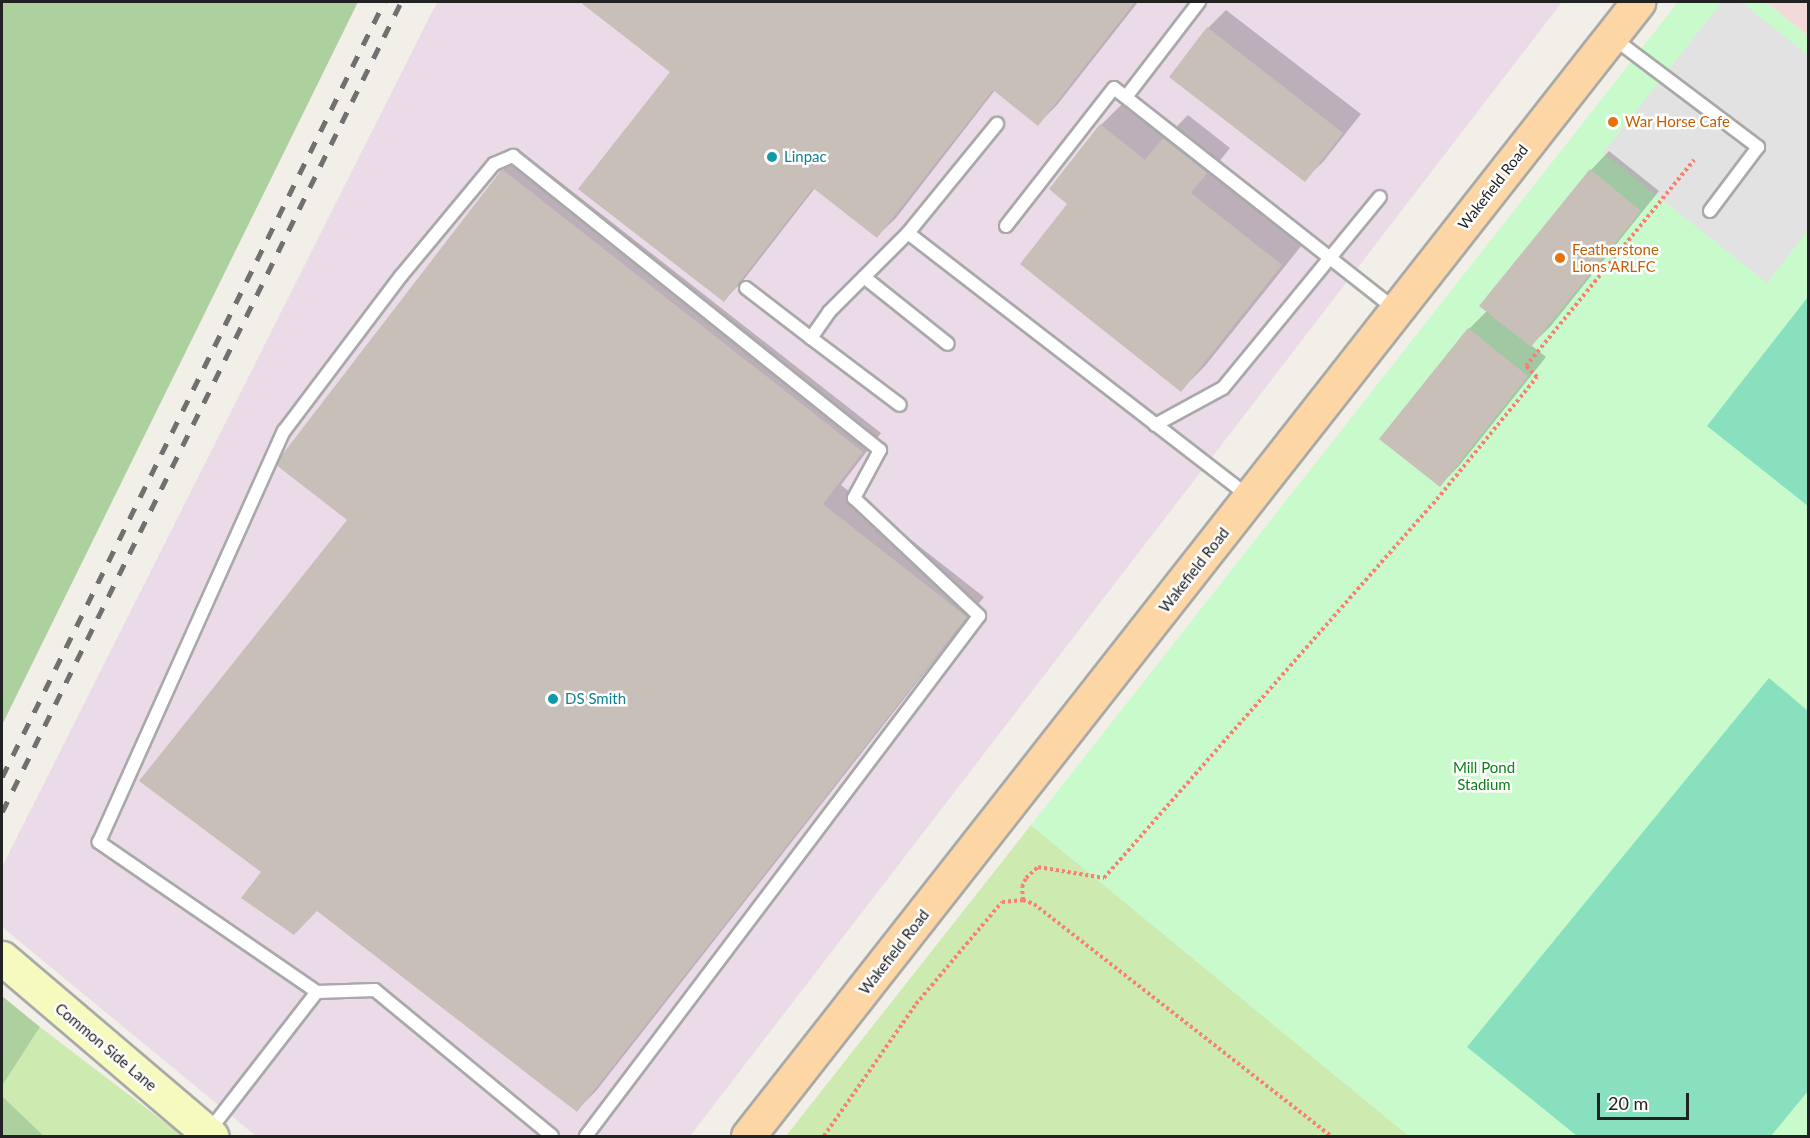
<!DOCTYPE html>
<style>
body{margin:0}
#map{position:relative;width:1810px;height:1138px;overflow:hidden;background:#f2efe9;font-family:Lato,sans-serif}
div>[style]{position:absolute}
.commercial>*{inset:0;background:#f2dad9}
.industrial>*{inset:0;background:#ebdbe8}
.grass>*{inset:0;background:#cdebb0}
.forest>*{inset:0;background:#add19e}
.park>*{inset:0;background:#c8facc}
.pitch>*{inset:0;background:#88e0be}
.parking>*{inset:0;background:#e2e2e2}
.shadow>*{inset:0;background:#0003}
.building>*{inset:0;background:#c7bfb8}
.path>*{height:4px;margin-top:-2px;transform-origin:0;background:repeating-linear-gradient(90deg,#fa8072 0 3px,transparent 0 6px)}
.roads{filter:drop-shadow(2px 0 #a9a9a9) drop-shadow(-2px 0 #a9a9a9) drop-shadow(0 2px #a9a9a9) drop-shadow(0 -2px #a9a9a9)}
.lane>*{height:12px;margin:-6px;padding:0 6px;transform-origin:6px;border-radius:6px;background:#fff}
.secondary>*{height:33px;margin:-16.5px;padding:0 16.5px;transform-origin:16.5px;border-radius:16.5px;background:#f7fabf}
.primary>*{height:33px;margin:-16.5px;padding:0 16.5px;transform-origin:16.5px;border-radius:16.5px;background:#fcd6a4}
.rail>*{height:4.5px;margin-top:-2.25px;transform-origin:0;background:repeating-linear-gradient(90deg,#707070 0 12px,transparent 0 24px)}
.dots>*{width:16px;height:16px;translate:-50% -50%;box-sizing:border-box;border:3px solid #fff;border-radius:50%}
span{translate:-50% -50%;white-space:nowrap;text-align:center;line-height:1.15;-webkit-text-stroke:5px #fff;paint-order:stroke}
.food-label{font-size:15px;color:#c56008}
.left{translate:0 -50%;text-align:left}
.culture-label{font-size:15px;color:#0d838f}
.street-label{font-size:15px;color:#222}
.park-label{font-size:15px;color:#0c8416}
.frame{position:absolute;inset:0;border:3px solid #222;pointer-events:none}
.scale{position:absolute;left:1597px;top:1093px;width:92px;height:27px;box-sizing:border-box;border:3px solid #222;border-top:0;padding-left:8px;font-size:18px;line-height:21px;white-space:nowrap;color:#222;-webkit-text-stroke:4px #fff;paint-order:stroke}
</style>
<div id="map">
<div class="commercial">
<i style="clip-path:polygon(1766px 2px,1808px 2px,1808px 36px)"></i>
</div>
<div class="industrial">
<i style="clip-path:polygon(437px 2px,1562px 2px,690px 1136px,256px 1136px,2px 927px,2px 867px)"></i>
</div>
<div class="grass">
<i style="clip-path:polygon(1031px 825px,1409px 1136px,786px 1136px)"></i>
<i style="clip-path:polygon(40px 1027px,183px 1136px,44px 1136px,2px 1096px,2px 1086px)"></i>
</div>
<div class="forest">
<i style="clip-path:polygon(2px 2px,358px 2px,2px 725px)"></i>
<i style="clip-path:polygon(2px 996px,40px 1027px,2px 1086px)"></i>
<i style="clip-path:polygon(2px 1096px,44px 1136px,2px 1136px)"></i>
</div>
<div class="park">
<i style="clip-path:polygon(1678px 2px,1766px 2px,1808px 36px,1808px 1136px,1409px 1136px,1031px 825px)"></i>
</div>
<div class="pitch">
<i style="clip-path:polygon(1808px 297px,1808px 506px,1707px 426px)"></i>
<i style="clip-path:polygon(1769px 678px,1808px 711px,1808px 1091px,1771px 1136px,1577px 1136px,1467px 1047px)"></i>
</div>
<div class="parking">
<i style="clip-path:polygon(1722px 2px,1741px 2px,1808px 55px,1808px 230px,1767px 283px,1603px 153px)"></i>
</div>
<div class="shadow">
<i style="clip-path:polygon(583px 2px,1138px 2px,1057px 105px,1038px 124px,995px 90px,896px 218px,877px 236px,815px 188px,742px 282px,724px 300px,672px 72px)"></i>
<i style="clip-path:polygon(1226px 10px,1361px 114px,1323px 162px,1304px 180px,1208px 28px)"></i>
<i style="clip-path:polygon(1125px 101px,1168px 135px,1188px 115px,1230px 148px,1214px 168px,1306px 240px,1205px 366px,1181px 390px,1069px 204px,1101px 125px)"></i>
<i style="clip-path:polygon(1609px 151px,1659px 191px,1550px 327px,1531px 345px,1546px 357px,1458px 467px,1440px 485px,1469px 329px,1488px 310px,1482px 305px,1591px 170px)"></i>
<i style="clip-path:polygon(522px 152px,881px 433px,841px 485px,984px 597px,596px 1091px,577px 1110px,317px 909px,263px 872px,349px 520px,503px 170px)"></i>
</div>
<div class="building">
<i style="clip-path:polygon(580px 2px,1135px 2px,1038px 126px,993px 90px,877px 238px,813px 188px,724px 302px,578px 189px,670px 72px)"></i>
<i style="clip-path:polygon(1207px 27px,1343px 133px,1305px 182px,1169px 77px)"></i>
<i style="clip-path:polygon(1100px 124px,1145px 160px,1163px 138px,1207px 173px,1191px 193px,1282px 265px,1181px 392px,1020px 264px,1067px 204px,1049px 189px)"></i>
<i style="clip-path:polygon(502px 169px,863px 452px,823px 504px,967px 617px,577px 1112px,317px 911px,294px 935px,241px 898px,261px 872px,139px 781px,347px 520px,275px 464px)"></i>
<i style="clip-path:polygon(1590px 169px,1641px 211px,1531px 347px,1479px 306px)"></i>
<i style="clip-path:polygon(1468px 328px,1528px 376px,1440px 487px,1379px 439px)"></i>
</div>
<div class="path">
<i style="left:1023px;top:900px;width:13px;rotate:-94deg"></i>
<i style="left:1022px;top:887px;width:10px;rotate:-66deg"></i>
<i style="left:1026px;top:878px;width:16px;rotate:-43deg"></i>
<i style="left:1038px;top:867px;width:67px;rotate:9.5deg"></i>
<i style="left:1104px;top:878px;width:498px;rotate:-48.7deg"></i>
<i style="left:1433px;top:504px;width:164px;rotate:-50.7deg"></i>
<i style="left:1537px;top:377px;width:16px;rotate:-135deg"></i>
<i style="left:1526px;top:366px;width:266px;rotate:-50.8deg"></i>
<i style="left:824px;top:1136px;width:161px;rotate:-55.1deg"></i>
<i style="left:916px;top:1004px;width:133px;rotate:-49.9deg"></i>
<i style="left:1002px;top:902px;width:21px;rotate:-5deg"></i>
<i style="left:1023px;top:900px;width:12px;rotate:20deg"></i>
<i style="left:1034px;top:904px;width:377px;rotate:38deg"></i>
</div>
<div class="roads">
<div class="lane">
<i style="left:1612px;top:37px;width:183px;rotate:37deg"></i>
<i style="left:1758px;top:147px;width:80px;rotate:126.9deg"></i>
<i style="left:1126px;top:97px;width:120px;rotate:-52.5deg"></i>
<i style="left:1006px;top:226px;width:175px;rotate:-52deg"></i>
<i style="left:1114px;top:88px;width:359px;rotate:38.2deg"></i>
<i style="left:908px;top:233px;width:141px;rotate:-50.8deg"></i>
<i style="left:864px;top:277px;width:107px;rotate:38.6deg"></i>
<i style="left:746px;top:288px;width:82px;rotate:37.6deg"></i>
<i style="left:811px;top:338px;width:32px;rotate:-55deg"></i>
<i style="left:829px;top:312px;width:112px;rotate:-45deg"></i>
<i style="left:908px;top:233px;width:430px;rotate:37.7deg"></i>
<i style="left:811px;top:338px;width:111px;rotate:37deg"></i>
<i style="left:1155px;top:425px;width:77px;rotate:-28.6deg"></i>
<i style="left:1223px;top:388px;width:247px;rotate:-50.6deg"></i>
<i style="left:209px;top:1131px;width:176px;rotate:-52.2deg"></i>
<i style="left:552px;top:1136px;width:229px;rotate:-140.5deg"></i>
<i style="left:375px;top:990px;width:58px;rotate:178deg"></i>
<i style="left:317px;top:992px;width:265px;rotate:-145.5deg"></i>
<i style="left:99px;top:842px;width:451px;rotate:-65.8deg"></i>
<i style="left:284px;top:431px;width:194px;rotate:-53deg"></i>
<i style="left:401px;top:276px;width:146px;rotate:-50.3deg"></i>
<i style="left:494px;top:164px;width:21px;rotate:-23deg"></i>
<i style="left:513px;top:156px;width:470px;rotate:38.7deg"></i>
<i style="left:880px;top:450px;width:55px;rotate:118.4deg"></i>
<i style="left:854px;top:498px;width:172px;rotate:43.3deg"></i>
<i style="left:979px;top:616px;width:652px;rotate:127.08deg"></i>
</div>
<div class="secondary">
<i style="left:2px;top:958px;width:275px;rotate:40.4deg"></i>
</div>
<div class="primary">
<i style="left:748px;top:1136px;width:1442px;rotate:-51.87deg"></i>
</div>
</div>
<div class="rail">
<i style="left:2px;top:777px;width:864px;rotate:-63.76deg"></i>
<i style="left:2px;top:812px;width:903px;rotate:-63.78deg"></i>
</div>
<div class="dots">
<i style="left:1613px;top:122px;background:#e8710a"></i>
<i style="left:772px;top:157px;background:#0f9aa8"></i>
<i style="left:1560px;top:258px;background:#e8710a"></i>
<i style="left:553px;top:699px;background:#0f9aa8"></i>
</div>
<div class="food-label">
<span class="left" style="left:1625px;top:122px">War Horse Cafe</span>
<span class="left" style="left:1572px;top:258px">Featherstone<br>Lions ARLFC</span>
</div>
<div class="culture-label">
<span class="left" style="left:784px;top:157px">Linpac</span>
<span class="left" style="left:565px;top:699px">DS Smith</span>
</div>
<div class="street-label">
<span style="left:1493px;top:187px;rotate:-52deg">Wakefield Road</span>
<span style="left:1194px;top:570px;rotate:-52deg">Wakefield Road</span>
<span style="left:894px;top:952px;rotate:-52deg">Wakefield Road</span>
<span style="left:106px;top:1047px;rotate:40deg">Common Side Lane</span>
</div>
<div class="park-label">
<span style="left:1484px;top:776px">Mill Pond<br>Stadium</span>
</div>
<div class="frame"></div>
<div class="scale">20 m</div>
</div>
